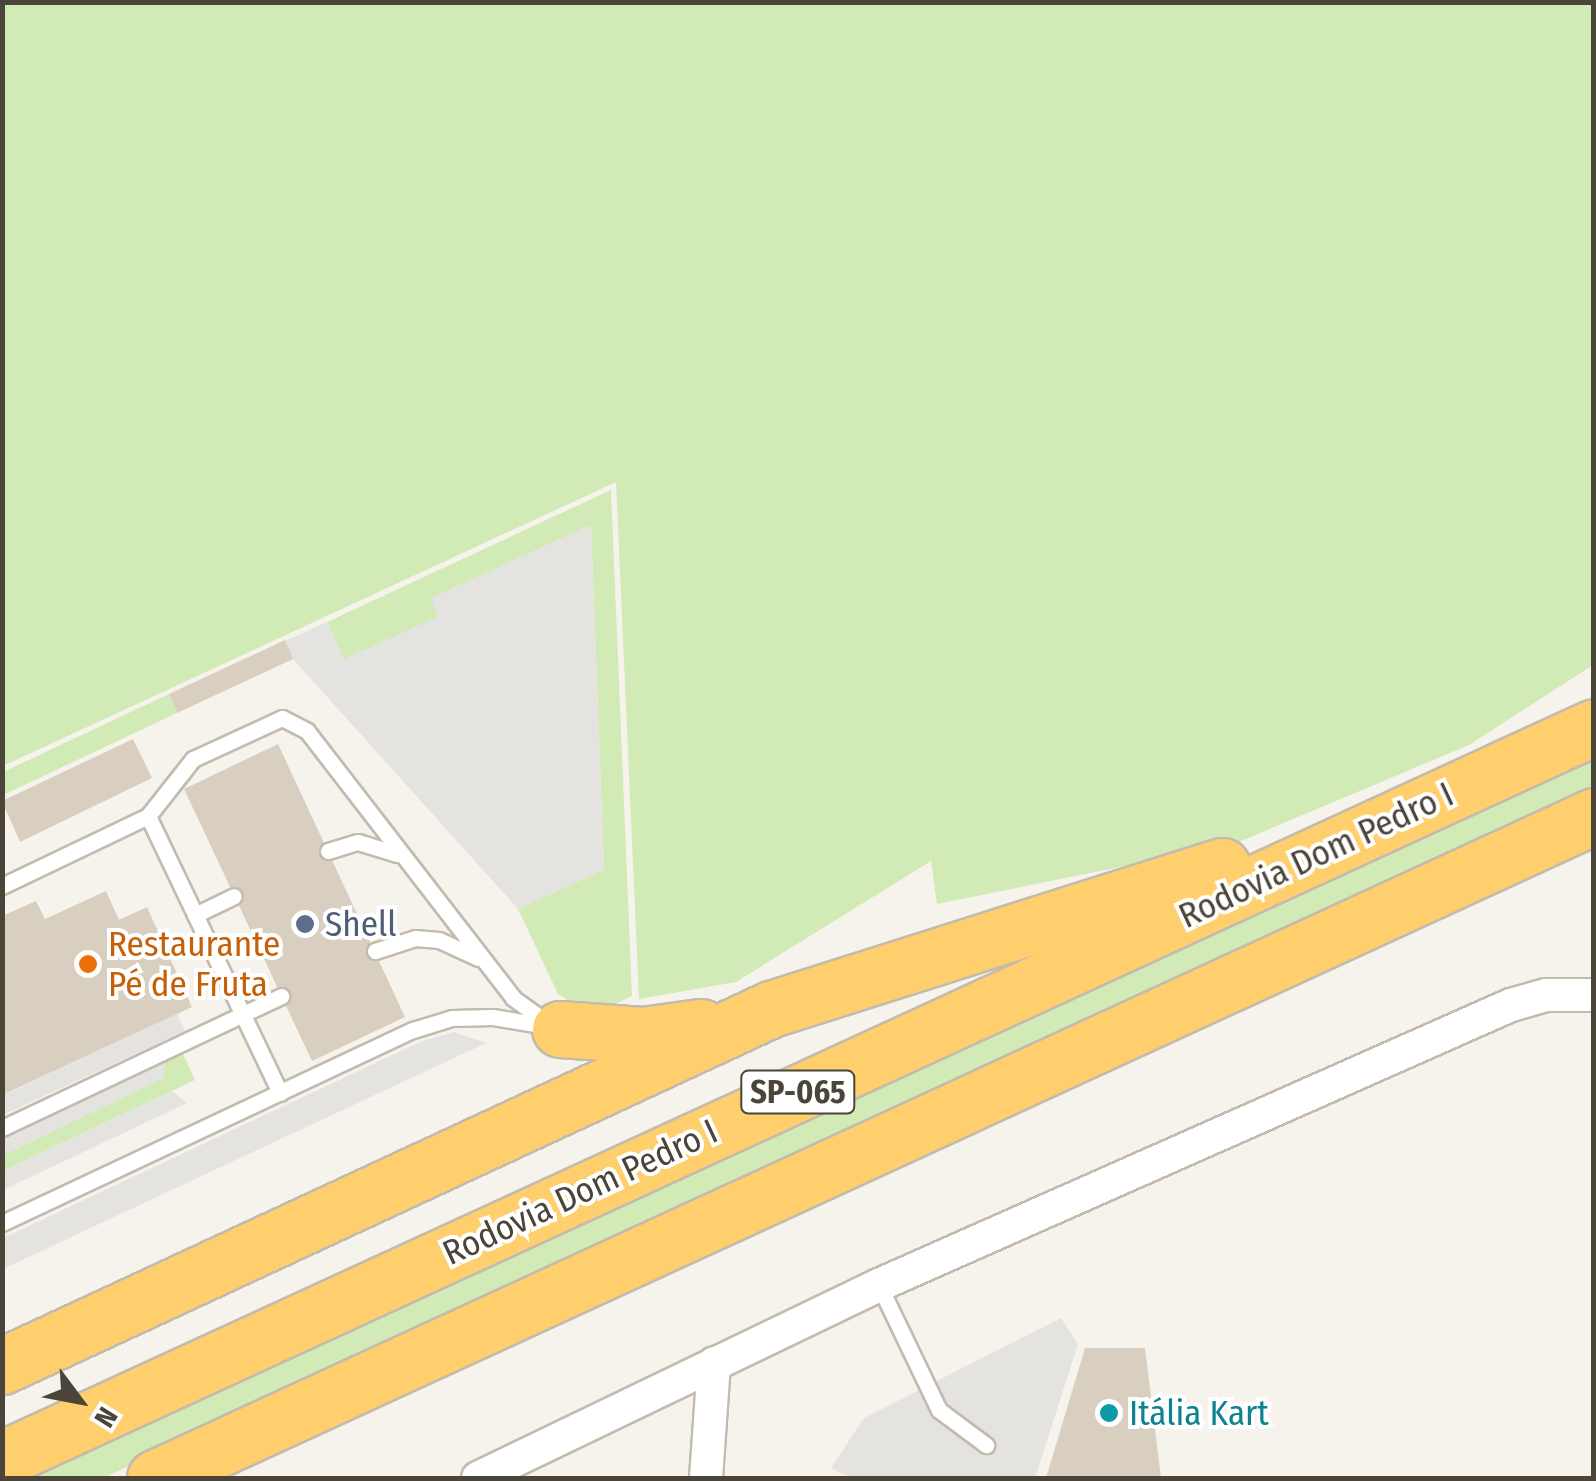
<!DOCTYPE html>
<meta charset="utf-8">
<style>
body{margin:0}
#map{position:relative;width:1596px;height:1481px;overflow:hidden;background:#f6f3ec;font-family:"Fira Sans Condensed",sans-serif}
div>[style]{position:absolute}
.green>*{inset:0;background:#d2eab5}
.parking>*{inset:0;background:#e5e3e0}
.building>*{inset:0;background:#d8cfc1}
.roads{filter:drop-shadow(2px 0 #c2bbae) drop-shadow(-2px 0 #c2bbae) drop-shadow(0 2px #c2bbae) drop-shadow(0 -2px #c2bbae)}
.lane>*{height:15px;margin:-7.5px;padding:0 7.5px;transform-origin:7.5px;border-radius:7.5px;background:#fff}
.street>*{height:32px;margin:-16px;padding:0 16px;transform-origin:16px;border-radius:16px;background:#fff}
.highway>*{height:55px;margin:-27.5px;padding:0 27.5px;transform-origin:27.5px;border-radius:27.5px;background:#ffcf6e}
.dots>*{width:28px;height:28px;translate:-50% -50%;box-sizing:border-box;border:5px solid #fff;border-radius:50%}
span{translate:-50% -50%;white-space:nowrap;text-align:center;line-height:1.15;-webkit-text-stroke:8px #fff;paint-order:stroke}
.shield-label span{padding:2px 8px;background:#fff;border:2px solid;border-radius:8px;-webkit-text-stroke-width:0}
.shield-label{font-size:32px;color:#4b4439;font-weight:700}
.street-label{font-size:35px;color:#4b4439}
.service-label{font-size:35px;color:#4e5e75}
.left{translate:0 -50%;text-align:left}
.food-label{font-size:35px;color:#c56008}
.culture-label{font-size:35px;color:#0d838f}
.frame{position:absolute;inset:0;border:5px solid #4b4439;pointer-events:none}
.north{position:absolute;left:30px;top:1351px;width:100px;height:100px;-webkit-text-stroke:8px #fff;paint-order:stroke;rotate:122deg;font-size:28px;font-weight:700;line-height:40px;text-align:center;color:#4b4439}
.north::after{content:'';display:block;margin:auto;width:35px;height:45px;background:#4b4439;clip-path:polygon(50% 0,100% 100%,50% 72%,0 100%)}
</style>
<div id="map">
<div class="green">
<i style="clip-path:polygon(2px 3px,1593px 3px,1593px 665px,1469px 745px,1234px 844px,937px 904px,931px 861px,736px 982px,639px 999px,616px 482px,3px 766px)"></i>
<i style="clip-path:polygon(611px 490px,632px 996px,592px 1015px,558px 994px,518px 909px,604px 869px,591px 525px,432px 598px,438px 617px,344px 660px,327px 622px)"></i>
<i style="clip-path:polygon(169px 694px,177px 713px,3px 795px,3px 772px)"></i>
<i style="clip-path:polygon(1593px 750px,1593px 793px,103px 1478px,15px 1478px)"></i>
<i style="clip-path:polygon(182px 1052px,195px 1080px,3px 1171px,3px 1155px,163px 1078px,166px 1060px)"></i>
</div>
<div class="parking">
<i style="clip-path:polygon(591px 525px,604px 870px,518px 909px,293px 659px,285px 641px,327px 622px,344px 659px,438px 617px,431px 598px)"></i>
<i style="clip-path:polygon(177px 1014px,185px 1031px,3px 1115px,3px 1095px)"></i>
<i style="clip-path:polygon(454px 1032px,486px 1043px,3px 1269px,3px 1238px,420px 1042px)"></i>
<i style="clip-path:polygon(166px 1060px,164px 1078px,3px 1155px,3px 1138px)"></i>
<i style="clip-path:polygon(172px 1091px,187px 1103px,3px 1190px,3px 1171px)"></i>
<i style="clip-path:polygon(1061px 1318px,1078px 1344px,1035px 1478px,851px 1478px,831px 1468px,864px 1418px)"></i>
</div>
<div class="building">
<i style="clip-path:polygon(285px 640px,293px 659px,177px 713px,169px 694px)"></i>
<i style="clip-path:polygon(133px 739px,152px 778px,20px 842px,2px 801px)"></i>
<i style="clip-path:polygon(278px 744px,405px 1017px,312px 1061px,184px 789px)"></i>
<i style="clip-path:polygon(106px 891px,119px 920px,147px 907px,192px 1007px,2px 1095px,2px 916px,36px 901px,45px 919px)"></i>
<i style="clip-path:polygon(1085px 1348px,1145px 1348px,1161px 1478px,1046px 1478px)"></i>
</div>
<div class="roads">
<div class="lane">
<i style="left:148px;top:816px;width:307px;rotate:64.5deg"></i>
<i style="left:328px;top:851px;width:31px;rotate:-17deg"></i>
<i style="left:358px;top:842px;width:41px;rotate:17.1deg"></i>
<i style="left:2px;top:886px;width:162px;rotate:-25.6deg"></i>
<i style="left:148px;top:816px;width:73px;rotate:-51.7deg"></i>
<i style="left:193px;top:759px;width:98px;rotate:-24.7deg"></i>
<i style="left:282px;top:718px;width:28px;rotate:27deg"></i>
<i style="left:307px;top:731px;width:337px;rotate:52.3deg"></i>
<i style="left:513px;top:998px;width:48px;rotate:35.7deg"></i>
<i style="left:195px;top:915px;width:43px;rotate:-26deg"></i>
<i style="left:375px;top:951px;width:42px;rotate:-18deg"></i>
<i style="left:415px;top:938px;width:24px;rotate:5deg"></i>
<i style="left:439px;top:940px;width:43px;rotate:24.8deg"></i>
<i style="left:2px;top:1128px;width:309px;rotate:-25.3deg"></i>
<i style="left:2px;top:1223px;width:454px;rotate:-25.2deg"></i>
<i style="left:413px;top:1030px;width:41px;rotate:-17.1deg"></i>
<i style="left:452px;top:1018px;width:41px;rotate:-1.4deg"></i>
<i style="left:493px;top:1017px;width:49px;rotate:9.5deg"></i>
<i style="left:879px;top:1285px;width:139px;rotate:64.4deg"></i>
<i style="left:939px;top:1410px;width:59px;rotate:36.7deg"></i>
</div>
<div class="street">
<i style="left:478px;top:1478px;width:445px;rotate:-25.7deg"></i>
<i style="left:879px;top:1285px;width:691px;rotate:-23.9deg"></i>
<i style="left:1511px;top:1005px;width:36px;rotate:-16deg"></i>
<i style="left:1546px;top:995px;width:48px"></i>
<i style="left:706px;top:1478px;width:115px;rotate:-86deg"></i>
</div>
<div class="highway">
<i style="left:560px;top:1029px;width:83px;rotate:4.1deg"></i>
<i style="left:643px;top:1035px;width:58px;rotate:-8deg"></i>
<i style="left:2px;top:1366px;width:848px;rotate:-24.9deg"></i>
<i style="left:771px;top:1009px;width:473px;rotate:-17.6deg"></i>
<i style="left:2px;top:1459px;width:1752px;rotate:-24.69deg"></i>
<i style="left:155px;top:1478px;width:1584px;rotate:-24.7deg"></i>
</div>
</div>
<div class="dots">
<i style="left:305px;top:924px;background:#5c6f8a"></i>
<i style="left:88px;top:964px;background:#e8710a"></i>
<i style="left:1109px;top:1413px;background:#0f9aa8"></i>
</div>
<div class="shield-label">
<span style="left:798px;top:1092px">SP-065</span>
</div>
<div class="street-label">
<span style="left:1316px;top:855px;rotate:-25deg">Rodovia Dom Pedro I</span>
<span style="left:580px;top:1192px;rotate:-25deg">Rodovia Dom Pedro I</span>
</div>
<div class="service-label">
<span class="left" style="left:325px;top:924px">Shell</span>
</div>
<div class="food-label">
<span class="left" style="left:108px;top:964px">Restaurante<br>Pé de Fruta</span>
</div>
<div class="culture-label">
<span class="left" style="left:1129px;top:1413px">Itália Kart</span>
</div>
<div class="frame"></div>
<div class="north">N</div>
</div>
